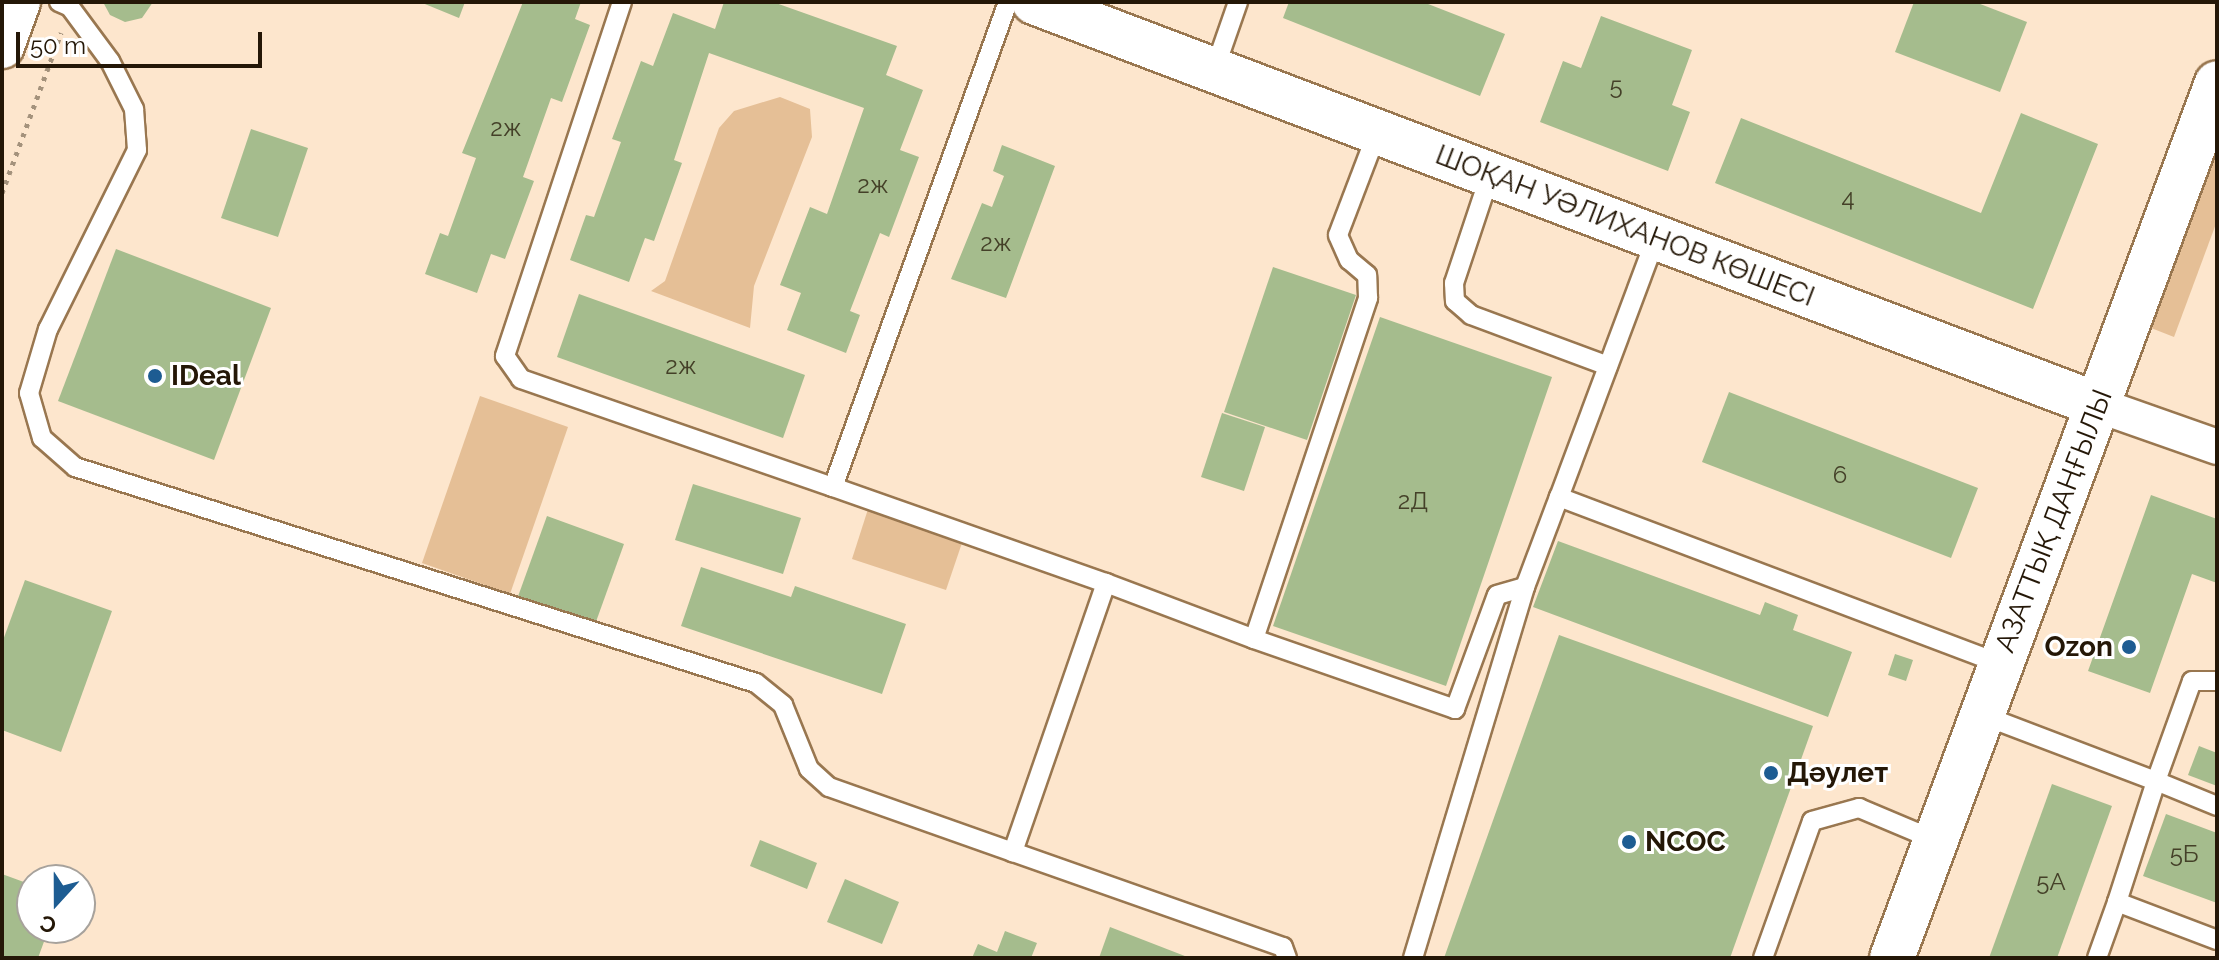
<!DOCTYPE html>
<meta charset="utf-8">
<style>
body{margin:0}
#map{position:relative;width:2219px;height:960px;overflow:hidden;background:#fde6cd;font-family:Raleway,sans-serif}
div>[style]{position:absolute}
.green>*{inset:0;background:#e5bf96}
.building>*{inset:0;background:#a5bc8d}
.path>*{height:5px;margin-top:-2.5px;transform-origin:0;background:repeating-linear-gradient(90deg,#a4927c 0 4px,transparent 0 10px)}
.roads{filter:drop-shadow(2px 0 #997750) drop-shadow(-2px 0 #997750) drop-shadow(0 2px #997750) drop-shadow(0 -2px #997750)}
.lane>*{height:18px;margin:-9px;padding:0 9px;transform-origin:9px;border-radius:9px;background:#fff}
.street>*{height:34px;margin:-17px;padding:0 17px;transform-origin:17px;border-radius:17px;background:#fff}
.secondary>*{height:44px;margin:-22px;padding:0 22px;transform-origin:22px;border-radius:22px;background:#fff}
.primary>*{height:44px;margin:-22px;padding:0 22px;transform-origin:22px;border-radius:22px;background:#fff}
.dots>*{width:22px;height:22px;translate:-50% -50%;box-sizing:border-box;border:4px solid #fff;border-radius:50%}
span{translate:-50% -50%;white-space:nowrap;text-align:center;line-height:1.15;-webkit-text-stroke:6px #fff;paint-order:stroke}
.number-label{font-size:24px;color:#444028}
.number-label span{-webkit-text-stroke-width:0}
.street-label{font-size:28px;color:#241707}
.poi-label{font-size:28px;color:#241707;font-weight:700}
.left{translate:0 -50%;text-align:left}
.right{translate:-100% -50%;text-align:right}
.frame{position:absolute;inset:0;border:4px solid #241707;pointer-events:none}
.north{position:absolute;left:16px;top:864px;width:80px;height:80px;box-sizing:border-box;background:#fff;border:2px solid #a7a29c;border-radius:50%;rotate:201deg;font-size:22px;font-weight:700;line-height:32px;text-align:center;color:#241707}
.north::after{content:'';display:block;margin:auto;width:28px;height:36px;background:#1d5c92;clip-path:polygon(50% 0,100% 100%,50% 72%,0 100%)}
.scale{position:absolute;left:16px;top:32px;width:246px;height:36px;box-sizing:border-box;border:4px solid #241707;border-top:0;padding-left:10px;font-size:24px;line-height:28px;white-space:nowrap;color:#241707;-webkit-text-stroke:6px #fff;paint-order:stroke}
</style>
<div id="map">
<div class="green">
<i style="clip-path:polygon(780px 97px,810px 109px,812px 137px,754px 286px,750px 328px,651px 291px,665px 281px,719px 128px,734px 111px)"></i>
<i style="clip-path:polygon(2217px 132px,2217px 221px,2174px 337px,2146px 326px)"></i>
<i style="clip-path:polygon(480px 396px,568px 427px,510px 594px,422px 563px)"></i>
<i style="clip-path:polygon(869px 506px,964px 537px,946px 590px,852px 559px)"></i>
</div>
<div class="building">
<i style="clip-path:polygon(103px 2px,153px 2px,142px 18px,125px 22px,110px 15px)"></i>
<i style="clip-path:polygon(420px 2px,465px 2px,459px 18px)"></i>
<i style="clip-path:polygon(523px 2px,581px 2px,575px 19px,590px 25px,562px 102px,551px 98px,523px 177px,534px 181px,505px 259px,491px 254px,477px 293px,425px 274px,440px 233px,448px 236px,476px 158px,462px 153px)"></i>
<i style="clip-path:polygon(724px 2px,773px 2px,897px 46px,886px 75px,923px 90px,900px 150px,919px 157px,889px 237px,880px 233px,850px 311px,860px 315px,846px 353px,787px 330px,801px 293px,780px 285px,810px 207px,827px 214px,864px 108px,709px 53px,674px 160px,682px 163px,654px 241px,645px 238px,629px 282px,570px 260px,586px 215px,594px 217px,621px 142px,612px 139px,641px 61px,653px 66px,673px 13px,715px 29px)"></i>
<i style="clip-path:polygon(1289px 2px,1423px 2px,1505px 34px,1480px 96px,1283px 18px)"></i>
<i style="clip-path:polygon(1914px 2px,1975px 2px,2027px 22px,2000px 92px,1895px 52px)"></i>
<i style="clip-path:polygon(1601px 16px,1692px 50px,1672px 105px,1690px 112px,1668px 171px,1540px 122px,1563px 61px,1581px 68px)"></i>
<i style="clip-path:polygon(2021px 113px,2098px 144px,2033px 309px,1715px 183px,1741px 118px,1981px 213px)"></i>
<i style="clip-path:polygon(251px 129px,308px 148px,278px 237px,221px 218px)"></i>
<i style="clip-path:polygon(1002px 145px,1055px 166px,1006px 298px,951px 279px,982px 203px,992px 207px,1004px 176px,993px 171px)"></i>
<i style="clip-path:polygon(116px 249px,271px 308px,214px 460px,58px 401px)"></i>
<i style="clip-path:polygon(1273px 267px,1356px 295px,1307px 440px,1224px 412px)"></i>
<i style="clip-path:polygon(579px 294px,805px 375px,783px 438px,557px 357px)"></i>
<i style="clip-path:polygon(1380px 317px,1552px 377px,1446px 686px,1273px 626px)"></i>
<i style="clip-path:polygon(1729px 392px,1978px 488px,1951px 558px,1702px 462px)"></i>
<i style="clip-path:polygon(1222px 413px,1265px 427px,1244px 491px,1201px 477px)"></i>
<i style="clip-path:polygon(693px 484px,801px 518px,783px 574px,675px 540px)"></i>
<i style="clip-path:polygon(2151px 495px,2217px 519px,2217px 583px,2192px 574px,2150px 693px,2088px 671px)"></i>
<i style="clip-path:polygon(547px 516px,624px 544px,593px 630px,516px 602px)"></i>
<i style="clip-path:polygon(1558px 541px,1760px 615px,1765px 602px,1798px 615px,1793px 630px,1852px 652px,1828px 717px,1533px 607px)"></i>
<i style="clip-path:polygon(701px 567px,791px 597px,795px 586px,906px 624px,882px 694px,681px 626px)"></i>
<i style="clip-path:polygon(25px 580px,112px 611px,61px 752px,2px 730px,2px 643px)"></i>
<i style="clip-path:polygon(1559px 635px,1813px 726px,1730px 958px,1444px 958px)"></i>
<i style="clip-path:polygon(1895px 654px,1913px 660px,1906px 681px,1888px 675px)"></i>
<i style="clip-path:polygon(2199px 746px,2217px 753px,2217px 786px,2188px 775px)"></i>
<i style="clip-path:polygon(2052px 784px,2112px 806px,2057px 958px,1989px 958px)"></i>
<i style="clip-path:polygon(2166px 814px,2217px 833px,2217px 903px,2143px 876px)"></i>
<i style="clip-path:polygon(760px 840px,817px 863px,807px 889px,750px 866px)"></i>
<i style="clip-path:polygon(2px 874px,32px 885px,32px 928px,49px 928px,38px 958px,2px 958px)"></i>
<i style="clip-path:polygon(845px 879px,899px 902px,882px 944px,827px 922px)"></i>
<i style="clip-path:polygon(1110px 927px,1190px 958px,1099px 958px)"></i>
<i style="clip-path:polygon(1005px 931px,1037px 943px,1031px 958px,972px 958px,978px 944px,997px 952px)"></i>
</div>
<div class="path">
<i style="left:2px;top:193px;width:171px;rotate:-69.8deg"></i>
</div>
<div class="roads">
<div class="lane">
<i style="left:59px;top:2px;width:12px;rotate:24deg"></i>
<i style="left:70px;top:7px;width:67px;rotate:53.5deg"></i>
<i style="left:110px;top:61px;width:54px;rotate:63.4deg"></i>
<i style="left:134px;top:109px;width:41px;rotate:85.8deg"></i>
<i style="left:137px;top:150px;width:200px;rotate:116.4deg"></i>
<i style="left:48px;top:329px;width:67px;rotate:106.5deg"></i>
<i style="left:29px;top:393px;width:47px;rotate:73.9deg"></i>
<i style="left:42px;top:438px;width:44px;rotate:41.3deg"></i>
<i style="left:75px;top:467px;width:714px;rotate:17.6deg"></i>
<i style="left:756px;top:683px;width:35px;rotate:39deg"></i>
<i style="left:783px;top:705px;width:69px;rotate:67.9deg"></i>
<i style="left:809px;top:769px;width:27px;rotate:42deg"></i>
<i style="left:829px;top:787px;width:195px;rotate:19.5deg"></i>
<i style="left:622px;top:2px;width:373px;rotate:108.3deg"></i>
<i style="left:505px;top:356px;width:28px;rotate:55deg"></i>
<i style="left:521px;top:379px;width:330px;rotate:19.1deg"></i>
<i style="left:833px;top:487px;width:516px;rotate:-70.16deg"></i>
<i style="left:1214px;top:71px;width:73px;rotate:-70.8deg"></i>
<i style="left:1490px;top:175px;width:114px;rotate:108.4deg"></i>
<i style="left:1454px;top:283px;width:18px;rotate:87deg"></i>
<i style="left:1455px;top:301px;width:21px;rotate:41deg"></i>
<i style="left:1471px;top:315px;width:146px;rotate:20.4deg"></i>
<i style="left:1656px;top:238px;width:277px;rotate:110.5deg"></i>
<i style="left:1559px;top:497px;width:472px;rotate:20.7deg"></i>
<i style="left:833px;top:487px;width:289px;rotate:19.4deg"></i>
<i style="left:1106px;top:583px;width:285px;rotate:109.1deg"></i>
<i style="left:1013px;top:852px;width:286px;rotate:19.4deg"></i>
<i style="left:1283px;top:947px;width:12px;rotate:70deg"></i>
<i style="left:1106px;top:583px;width:158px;rotate:20.7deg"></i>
<i style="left:1254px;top:639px;width:360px;rotate:-71.5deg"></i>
<i style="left:1368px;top:298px;width:23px;rotate:-92deg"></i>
<i style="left:1367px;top:275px;width:23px;rotate:-140deg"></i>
<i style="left:1349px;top:260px;width:27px;rotate:-114deg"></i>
<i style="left:1338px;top:235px;width:109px;rotate:-69.1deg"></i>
<i style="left:1254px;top:639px;width:213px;rotate:19.2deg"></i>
<i style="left:1455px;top:709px;width:121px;rotate:-69.8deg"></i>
<i style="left:1497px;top:595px;width:29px;rotate:-16deg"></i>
<i style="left:1982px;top:715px;width:186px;rotate:20.8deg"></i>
<i style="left:2156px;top:781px;width:106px;rotate:-70.2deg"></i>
<i style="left:2192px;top:681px;width:25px"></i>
<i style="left:2117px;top:902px;width:127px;rotate:-72.1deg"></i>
<i style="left:2156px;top:781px;width:66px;rotate:22.3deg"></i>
<i style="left:1413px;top:958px;width:388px;rotate:-73.2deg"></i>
<i style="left:1525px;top:587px;width:96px;rotate:-69.3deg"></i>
<i style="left:1763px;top:958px;width:145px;rotate:-70.3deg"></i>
<i style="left:1812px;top:821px;width:49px;rotate:-15.5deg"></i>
<i style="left:1859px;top:808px;width:85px;rotate:22.9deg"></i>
<i style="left:2097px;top:958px;width:59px;rotate:-70.3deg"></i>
<i style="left:2117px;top:902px;width:107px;rotate:20.8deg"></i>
</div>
<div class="street">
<i style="left:2098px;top:405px;width:126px;rotate:19.4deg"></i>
</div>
<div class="secondary">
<i style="left:1034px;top:2px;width:1138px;rotate:20.74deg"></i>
<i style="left:1892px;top:958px;width:933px;rotate:-69.62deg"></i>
</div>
<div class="primary">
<i style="left:2px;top:46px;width:47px;rotate:-70deg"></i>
</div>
</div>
<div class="dots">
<i style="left:155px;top:376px;background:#1d5c92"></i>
<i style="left:2129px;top:647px;background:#1d5c92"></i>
<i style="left:1771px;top:773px;background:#1d5c92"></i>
<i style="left:1629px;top:842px;background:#1d5c92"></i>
</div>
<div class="number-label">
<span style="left:1616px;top:86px">5</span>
<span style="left:506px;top:128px">2ж</span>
<span style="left:873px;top:185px">2ж</span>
<span style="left:1848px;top:198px">4</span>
<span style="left:996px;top:243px">2ж</span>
<span style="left:681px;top:366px">2ж</span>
<span style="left:1840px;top:475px">6</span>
<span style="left:1413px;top:501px">2Д</span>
<span style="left:2184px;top:854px">5Б</span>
<span style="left:2051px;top:882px">5А</span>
</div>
<div class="street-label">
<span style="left:1625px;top:226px;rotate:21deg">ШОҚАН УӘЛИХАНОВ КӨШЕСІ</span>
<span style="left:2054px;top:521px;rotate:-69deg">АЗАТТЫҚ ДАҢҒЫЛЫ</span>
</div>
<div class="poi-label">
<span class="left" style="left:171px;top:376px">IDeal</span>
<span class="right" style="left:2113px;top:647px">Ozon</span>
<span class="left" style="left:1787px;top:773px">Дәулет</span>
<span class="left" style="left:1645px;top:842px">NCOC</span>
</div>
<div class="frame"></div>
<div class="north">С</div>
<div class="scale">50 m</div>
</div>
